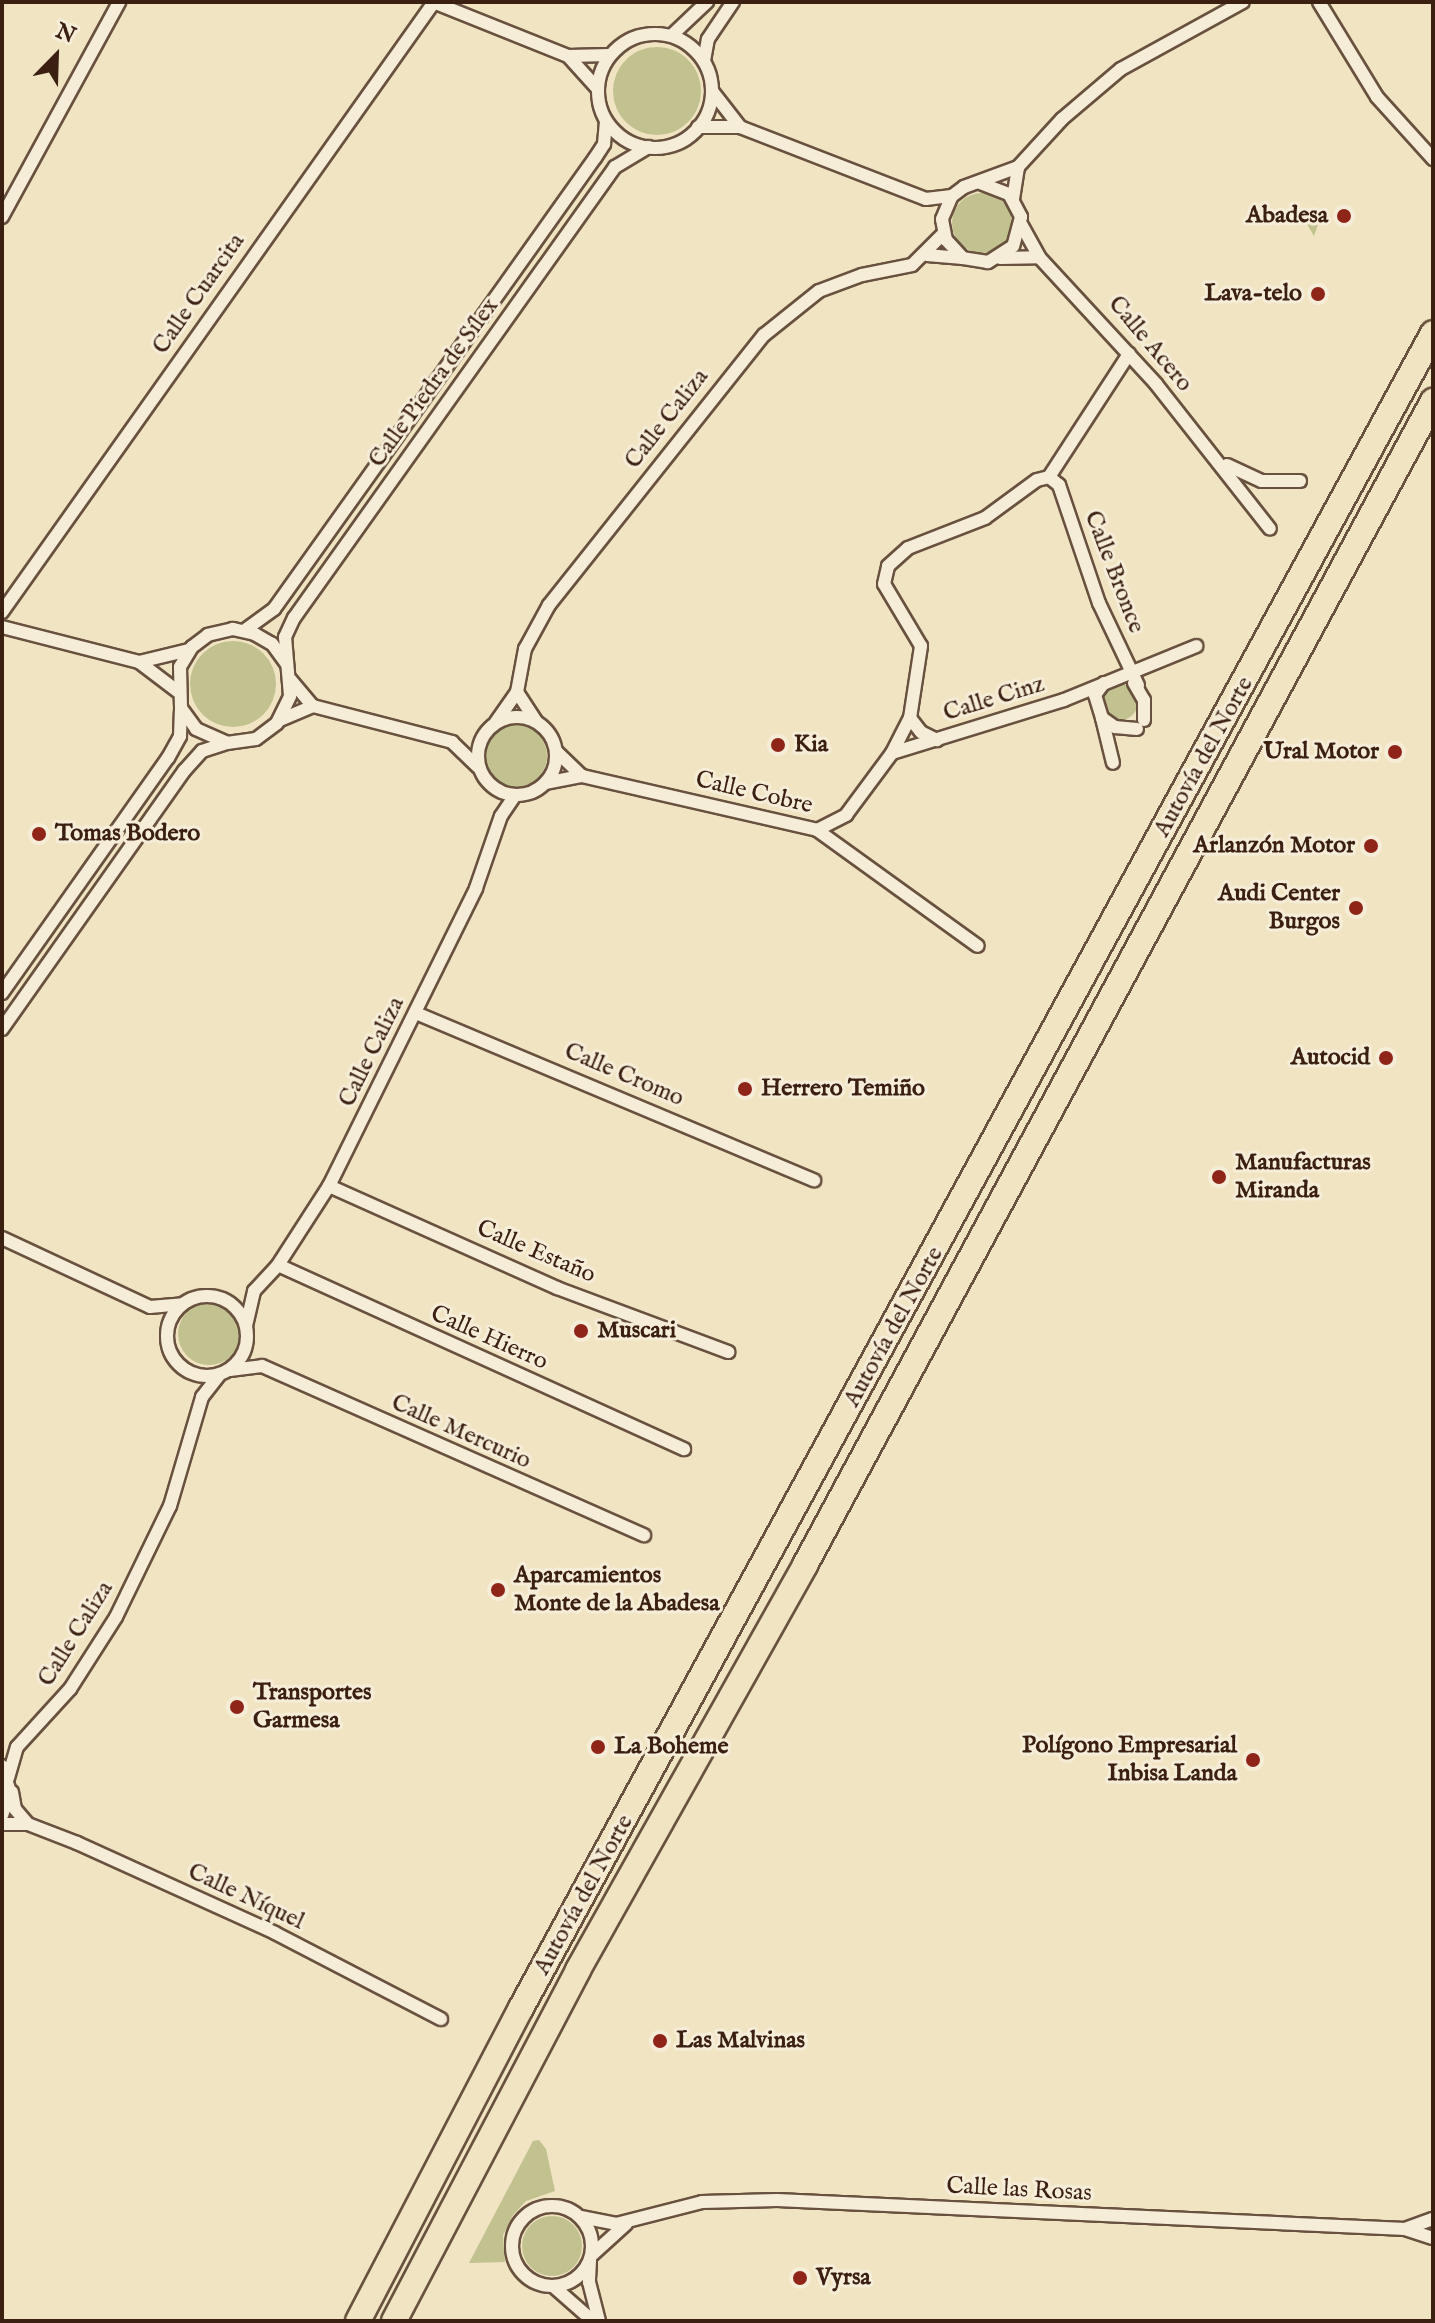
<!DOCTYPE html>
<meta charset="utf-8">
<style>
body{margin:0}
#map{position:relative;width:1435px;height:2323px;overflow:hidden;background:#f1e4c3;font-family:"IM FELL English",serif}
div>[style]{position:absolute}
.green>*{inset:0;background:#c1c28f}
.round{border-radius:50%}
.roads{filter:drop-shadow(2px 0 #68513e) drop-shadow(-2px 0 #68513e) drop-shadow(0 2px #68513e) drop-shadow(0 -2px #68513e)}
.street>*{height:12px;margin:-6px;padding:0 6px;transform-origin:6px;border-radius:6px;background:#f6edd8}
.street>.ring{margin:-6px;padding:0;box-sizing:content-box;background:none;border:12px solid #f6edd8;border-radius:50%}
.highway>*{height:24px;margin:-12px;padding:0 12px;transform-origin:12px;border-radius:12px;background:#f1e4c3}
.dots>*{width:22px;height:22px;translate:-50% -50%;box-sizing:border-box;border:4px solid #f6edd8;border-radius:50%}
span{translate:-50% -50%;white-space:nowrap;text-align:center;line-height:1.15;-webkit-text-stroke:6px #f6edd8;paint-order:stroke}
.poi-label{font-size:24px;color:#3b2012;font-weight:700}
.right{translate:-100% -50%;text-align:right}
.left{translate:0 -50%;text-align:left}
.street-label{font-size:24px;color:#3b2012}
.frame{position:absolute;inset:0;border:4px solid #3b2012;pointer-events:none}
.north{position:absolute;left:16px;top:16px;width:80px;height:80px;-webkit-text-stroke:6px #f6edd8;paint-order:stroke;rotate:23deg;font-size:22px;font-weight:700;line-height:32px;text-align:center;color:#3b2012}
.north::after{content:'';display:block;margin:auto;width:28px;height:36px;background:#3b2012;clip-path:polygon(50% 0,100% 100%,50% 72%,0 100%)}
</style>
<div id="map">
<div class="green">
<i class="round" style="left:613px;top:47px;width:88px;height:88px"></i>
<i class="round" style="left:952px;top:193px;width:60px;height:60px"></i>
<i style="clip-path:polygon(1308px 211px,1321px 216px,1314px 236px,1304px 219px)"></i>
<i class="round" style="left:190px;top:641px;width:86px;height:86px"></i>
<i class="round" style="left:1102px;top:684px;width:36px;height:36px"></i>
<i class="round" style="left:485px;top:725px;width:62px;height:62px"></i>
<i class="round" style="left:178px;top:1303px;width:62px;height:62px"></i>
<i style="clip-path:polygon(539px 2140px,546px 2149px,555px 2191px,526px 2201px,513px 2215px,503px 2235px,505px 2262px,469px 2263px,533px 2141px)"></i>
<i class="round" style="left:522px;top:2216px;width:60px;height:60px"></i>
</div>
<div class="roads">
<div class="street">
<i style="left:433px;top:2px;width:145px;rotate:21.8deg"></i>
<i style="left:568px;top:56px;width:42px;rotate:-1.4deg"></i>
<i style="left:1319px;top:2px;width:111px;rotate:58.6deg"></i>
<i style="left:1377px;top:97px;width:84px;rotate:47.9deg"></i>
<i class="ring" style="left:598px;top:34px;width:102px;height:102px"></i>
<i style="left:671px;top:36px;width:50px;rotate:-43.4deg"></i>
<i style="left:568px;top:56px;width:43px;rotate:47.8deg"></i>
<i style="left:704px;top:61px;width:22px;rotate:-80deg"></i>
<i style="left:708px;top:39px;width:45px;rotate:-56deg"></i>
<i style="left:712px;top:91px;width:46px;rotate:52.1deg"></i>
<i style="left:698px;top:127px;width:42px"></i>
<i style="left:740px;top:127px;width:199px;rotate:21.2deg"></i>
<i style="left:926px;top:199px;width:26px;rotate:-7deg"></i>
<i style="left:980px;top:183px;width:31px;rotate:21deg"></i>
<i style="left:1009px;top:194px;width:26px;rotate:62deg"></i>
<i style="left:1021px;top:217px;width:30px;rotate:105deg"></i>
<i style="left:1013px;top:246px;width:30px;rotate:147deg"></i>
<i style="left:988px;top:262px;width:25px;rotate:-171deg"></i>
<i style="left:963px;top:258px;width:25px;rotate:-133deg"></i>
<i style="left:946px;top:240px;width:21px;rotate:-101deg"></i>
<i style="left:942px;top:219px;width:25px;rotate:-67deg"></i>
<i style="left:952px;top:196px;width:15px;rotate:-37deg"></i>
<i style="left:964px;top:187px;width:58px;rotate:-20.3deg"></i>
<i style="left:1018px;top:167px;width:65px;rotate:-47.5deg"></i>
<i style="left:1062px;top:119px;width:77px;rotate:-40.3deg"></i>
<i style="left:1121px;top:69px;width:139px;rotate:-28.8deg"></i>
<i style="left:1013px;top:199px;width:32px;rotate:-81deg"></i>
<i style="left:2px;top:217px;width:245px;rotate:-61.4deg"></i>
<i style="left:1021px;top:224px;width:38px;rotate:61deg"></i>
<i style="left:1039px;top:257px;width:173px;rotate:47.3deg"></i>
<i style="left:1156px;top:384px;width:184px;rotate:51.8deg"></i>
<i style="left:927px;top:255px;width:36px;rotate:5deg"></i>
<i style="left:1000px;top:258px;width:39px;rotate:-1deg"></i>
<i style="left:1227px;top:465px;width:38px;rotate:25deg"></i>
<i style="left:1262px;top:481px;width:38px"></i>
<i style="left:1049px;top:477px;width:13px;rotate:39deg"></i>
<i style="left:1059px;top:485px;width:125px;rotate:71.3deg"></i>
<i style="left:1099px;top:603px;width:91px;rotate:64.6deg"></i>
<i style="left:2px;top:612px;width:747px;rotate:-54.69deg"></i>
<i style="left:2px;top:627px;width:141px;rotate:14.3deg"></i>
<i style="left:139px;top:662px;width:51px;rotate:-13.5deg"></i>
<i style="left:245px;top:630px;width:36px;rotate:-36deg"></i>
<i style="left:274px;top:609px;width:214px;rotate:-54.5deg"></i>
<i style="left:398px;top:435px;width:340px;rotate:-54.6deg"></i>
<i style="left:595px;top:158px;width:17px;rotate:-57deg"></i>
<i style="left:604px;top:144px;width:23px;rotate:-85deg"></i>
<i style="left:139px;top:662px;width:48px;rotate:37.3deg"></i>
<i style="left:286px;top:663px;width:24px;rotate:-126deg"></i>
<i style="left:272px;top:644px;width:20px;rotate:-150deg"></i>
<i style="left:255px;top:634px;width:23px;rotate:-167deg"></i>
<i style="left:233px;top:629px;width:26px;rotate:167deg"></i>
<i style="left:208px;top:635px;width:20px;rotate:143deg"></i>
<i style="left:192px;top:647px;width:23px;rotate:121deg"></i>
<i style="left:180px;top:667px;width:41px;rotate:88.6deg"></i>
<i style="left:181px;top:708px;width:26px;rotate:54deg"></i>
<i style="left:196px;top:729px;width:34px;rotate:24deg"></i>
<i style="left:227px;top:743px;width:29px;rotate:-8deg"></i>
<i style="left:256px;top:739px;width:26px;rotate:-37deg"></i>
<i style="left:277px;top:723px;width:30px;rotate:-64deg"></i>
<i style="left:290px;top:696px;width:59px;rotate:-94.8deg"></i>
<i style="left:285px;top:637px;width:21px;rotate:-65deg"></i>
<i style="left:294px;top:618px;width:554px;rotate:-54.56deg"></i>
<i style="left:615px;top:167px;width:39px;rotate:-31deg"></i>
<i style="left:290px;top:679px;width:35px;rotate:50deg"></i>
<i style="left:313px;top:706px;width:144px;rotate:14.5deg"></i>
<i style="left:452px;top:742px;width:36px;rotate:44deg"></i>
<i style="left:1104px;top:683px;width:15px;rotate:127deg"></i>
<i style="left:1095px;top:695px;width:24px;rotate:73deg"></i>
<i style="left:1102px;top:718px;width:16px;rotate:35deg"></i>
<i style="left:1115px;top:727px;width:22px;rotate:5deg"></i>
<i style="left:1134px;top:683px;width:20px;rotate:60deg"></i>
<i style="left:1144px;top:700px;width:20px;rotate:90deg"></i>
<i style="left:517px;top:692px;width:35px;rotate:57deg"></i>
<i class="ring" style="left:478px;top:717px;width:66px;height:66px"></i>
<i style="left:910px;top:718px;width:18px;rotate:52deg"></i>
<i style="left:921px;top:732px;width:18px;rotate:27deg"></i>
<i style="left:1102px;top:718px;width:46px;rotate:76.3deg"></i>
<i style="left:280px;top:720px;width:36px;rotate:-23deg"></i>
<i style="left:496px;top:722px;width:37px;rotate:-55deg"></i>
<i style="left:517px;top:692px;width:44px;rotate:-79.5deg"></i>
<i style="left:525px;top:649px;width:50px;rotate:-61.4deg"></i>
<i style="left:549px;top:605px;width:345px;rotate:-51.5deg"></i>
<i style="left:764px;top:335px;width:70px;rotate:-38.7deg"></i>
<i style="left:819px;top:291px;width:46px;rotate:-20.4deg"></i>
<i style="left:862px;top:275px;width:51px;rotate:-11.3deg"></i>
<i style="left:912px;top:265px;width:45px;rotate:-45deg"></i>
<i style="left:556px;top:751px;width:36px;rotate:44deg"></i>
<i style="left:892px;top:753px;width:180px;rotate:-17.1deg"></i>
<i style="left:1064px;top:700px;width:143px;rotate:-22.2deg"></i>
<i style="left:545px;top:783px;width:38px;rotate:-11deg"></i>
<i style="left:582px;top:776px;width:241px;rotate:12.9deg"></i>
<i style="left:817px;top:830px;width:198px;rotate:35.8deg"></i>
<i style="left:817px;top:830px;width:33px;rotate:-27deg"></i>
<i style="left:846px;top:815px;width:77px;rotate:-53.4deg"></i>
<i style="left:892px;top:753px;width:39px;rotate:-63deg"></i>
<i style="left:910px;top:718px;width:73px;rotate:-81.3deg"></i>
<i style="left:921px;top:646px;width:72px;rotate:-120.8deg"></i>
<i style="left:884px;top:584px;width:18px;rotate:-77deg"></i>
<i style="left:888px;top:566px;width:27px;rotate:-42deg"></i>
<i style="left:908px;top:548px;width:83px;rotate:-21.3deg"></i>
<i style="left:985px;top:518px;width:64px;rotate:-36.2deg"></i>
<i style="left:1037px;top:480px;width:12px;rotate:-14deg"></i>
<i style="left:1049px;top:477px;width:147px;rotate:-57deg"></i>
<i style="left:2px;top:993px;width:288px;rotate:-54.8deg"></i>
<i style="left:168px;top:758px;width:25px;rotate:-61deg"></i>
<i style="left:180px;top:736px;width:25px;rotate:-88deg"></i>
<i style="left:416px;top:1013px;width:432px;rotate:22.8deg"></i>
<i style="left:2px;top:1029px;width:316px;rotate:-54.8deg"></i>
<i style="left:184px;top:771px;width:27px;rotate:-48deg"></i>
<i style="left:202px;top:751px;width:26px;rotate:-18deg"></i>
<i style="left:329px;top:1186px;width:250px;rotate:24.1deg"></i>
<i style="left:557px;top:1288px;width:183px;rotate:20.5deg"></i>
<i style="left:2px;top:1238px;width:163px;rotate:25deg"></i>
<i style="left:150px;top:1307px;width:33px;rotate:-5deg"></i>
<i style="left:278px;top:1265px;width:446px;rotate:24.4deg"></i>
<i class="ring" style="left:167px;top:1296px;width:68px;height:68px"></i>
<i style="left:246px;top:1326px;width:36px;rotate:-77deg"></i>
<i style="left:254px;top:1291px;width:35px;rotate:-47deg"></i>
<i style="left:278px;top:1265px;width:94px;rotate:-57.2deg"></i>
<i style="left:329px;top:1186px;width:332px;rotate:-63.7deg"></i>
<i style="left:476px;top:888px;width:76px;rotate:-70.9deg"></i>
<i style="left:501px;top:816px;width:25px;rotate:-56deg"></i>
<i style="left:230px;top:1370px;width:32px;rotate:-7deg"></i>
<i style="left:262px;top:1366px;width:418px;rotate:23.9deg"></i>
<i style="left:2px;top:1766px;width:27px;rotate:73deg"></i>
<i style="left:10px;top:1792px;width:24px;rotate:109deg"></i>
<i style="left:8px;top:1778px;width:32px;rotate:-74deg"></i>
<i style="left:17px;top:1747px;width:79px;rotate:-47.6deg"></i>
<i style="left:70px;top:1689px;width:85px;rotate:-57.4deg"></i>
<i style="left:116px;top:1617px;width:123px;rotate:-64.1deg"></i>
<i style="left:170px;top:1506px;width:114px;rotate:-73.6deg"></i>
<i style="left:202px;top:1397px;width:28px;rotate:-52deg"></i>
<i style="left:12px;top:1792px;width:17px;rotate:80deg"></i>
<i style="left:15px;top:1809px;width:20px;rotate:49deg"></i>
<i style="left:2px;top:1824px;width:26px"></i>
<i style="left:28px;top:1824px;width:53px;rotate:21.2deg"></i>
<i style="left:77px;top:1843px;width:217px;rotate:24.4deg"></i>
<i style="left:275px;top:1933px;width:187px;rotate:27.4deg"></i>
<i class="ring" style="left:512px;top:2206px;width:68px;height:68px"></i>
<i style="left:581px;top:2217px;width:36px;rotate:11deg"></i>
<i style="left:616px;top:2224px;width:89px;rotate:-14.3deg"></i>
<i style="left:702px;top:2202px;width:75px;rotate:-1.5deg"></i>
<i style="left:777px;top:2200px;width:629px;rotate:2.64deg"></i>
<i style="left:1405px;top:2229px;width:29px;rotate:18deg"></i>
<i style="left:1405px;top:2229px;width:30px;rotate:-20deg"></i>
<i style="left:593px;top:2254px;width:45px;rotate:-42.3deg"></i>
<i style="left:590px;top:2261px;width:21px;rotate:93deg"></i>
<i style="left:589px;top:2282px;width:40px;rotate:75.6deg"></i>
<i style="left:553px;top:2286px;width:53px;rotate:41.2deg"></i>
</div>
<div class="highway">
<i style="left:358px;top:2321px;width:353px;rotate:-62.5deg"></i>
<i style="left:521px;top:2008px;width:1907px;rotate:-61.43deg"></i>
<i style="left:394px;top:2321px;width:396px;rotate:-62.3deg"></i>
<i style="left:578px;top:1970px;width:464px;rotate:-60.7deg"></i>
<i style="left:805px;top:1565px;width:1323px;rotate:-61.65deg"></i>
</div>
</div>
<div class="dots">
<i style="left:1344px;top:216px;background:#8f2418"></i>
<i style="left:1318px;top:294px;background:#8f2418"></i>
<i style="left:778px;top:745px;background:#8f2418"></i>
<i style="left:1395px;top:752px;background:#8f2418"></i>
<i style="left:39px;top:834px;background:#8f2418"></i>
<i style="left:1371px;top:846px;background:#8f2418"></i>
<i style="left:1356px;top:908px;background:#8f2418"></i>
<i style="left:1386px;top:1058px;background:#8f2418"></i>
<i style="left:745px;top:1089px;background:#8f2418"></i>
<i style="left:1219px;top:1177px;background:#8f2418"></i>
<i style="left:581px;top:1331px;background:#8f2418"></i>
<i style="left:498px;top:1590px;background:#8f2418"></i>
<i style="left:237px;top:1707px;background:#8f2418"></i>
<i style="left:598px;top:1747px;background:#8f2418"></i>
<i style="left:1253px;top:1760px;background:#8f2418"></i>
<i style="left:660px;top:2041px;background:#8f2418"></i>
<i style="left:800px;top:2278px;background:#8f2418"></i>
</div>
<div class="poi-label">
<span class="right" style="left:1328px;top:216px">Abadesa</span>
<span class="right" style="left:1302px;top:294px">Lava-telo</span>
<span class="left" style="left:794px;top:745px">Kia</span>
<span class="right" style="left:1379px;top:752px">Ural Motor</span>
<span class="left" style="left:55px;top:834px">Tomas Bodero</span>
<span class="right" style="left:1355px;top:846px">Arlanzón Motor</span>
<span class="right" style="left:1340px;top:908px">Audi Center<br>Burgos</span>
<span class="right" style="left:1370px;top:1058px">Autocid</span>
<span class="left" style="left:761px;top:1089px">Herrero Temiño</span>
<span class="left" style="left:1235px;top:1177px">Manufacturas<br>Miranda</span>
<span class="left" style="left:597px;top:1331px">Muscari</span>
<span class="left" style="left:514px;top:1590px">Aparcamientos<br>Monte de la Abadesa</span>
<span class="left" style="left:253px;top:1707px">Transportes<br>Garmesa</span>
<span class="right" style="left:1237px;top:1760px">Polígono Empresarial<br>Inbisa Landa</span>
<span class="left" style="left:614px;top:1747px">La Boheme</span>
<span class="left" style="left:676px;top:2041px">Las Malvinas</span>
<span class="left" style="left:816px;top:2278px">Vyrsa</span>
</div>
<div class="street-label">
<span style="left:199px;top:294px;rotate:-55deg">Calle Cuarcita</span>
<span style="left:1150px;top:344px;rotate:50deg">Calle Acero</span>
<span style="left:434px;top:383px;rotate:-54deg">Calle Piedra de Sílex</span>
<span style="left:667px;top:419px;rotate:-52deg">Calle Caliza</span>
<span style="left:1114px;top:572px;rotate:69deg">Calle Bronce</span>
<span style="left:994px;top:699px;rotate:-17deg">Calle Cinz</span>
<span style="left:1204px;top:757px;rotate:-61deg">Autovía del Norte</span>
<span style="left:754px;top:793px;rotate:13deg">Calle Cobre</span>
<span style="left:372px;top:1052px;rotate:-64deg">Calle Caliza</span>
<span style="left:624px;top:1075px;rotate:23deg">Calle Cromo</span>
<span style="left:536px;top:1252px;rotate:23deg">Calle Estaño</span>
<span style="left:894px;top:1327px;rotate:-61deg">Autovía del Norte</span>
<span style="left:489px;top:1338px;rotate:24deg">Calle Hierro</span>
<span style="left:461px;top:1432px;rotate:24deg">Calle Mercurio</span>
<span style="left:76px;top:1634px;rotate:-58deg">Calle Caliza</span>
<span style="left:584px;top:1895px;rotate:-61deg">Autovía del Norte</span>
<span style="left:246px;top:1897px;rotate:25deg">Calle Níquel</span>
<span style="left:1019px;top:2190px;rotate:3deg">Calle las Rosas</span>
</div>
<div class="frame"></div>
<div class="north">N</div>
</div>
